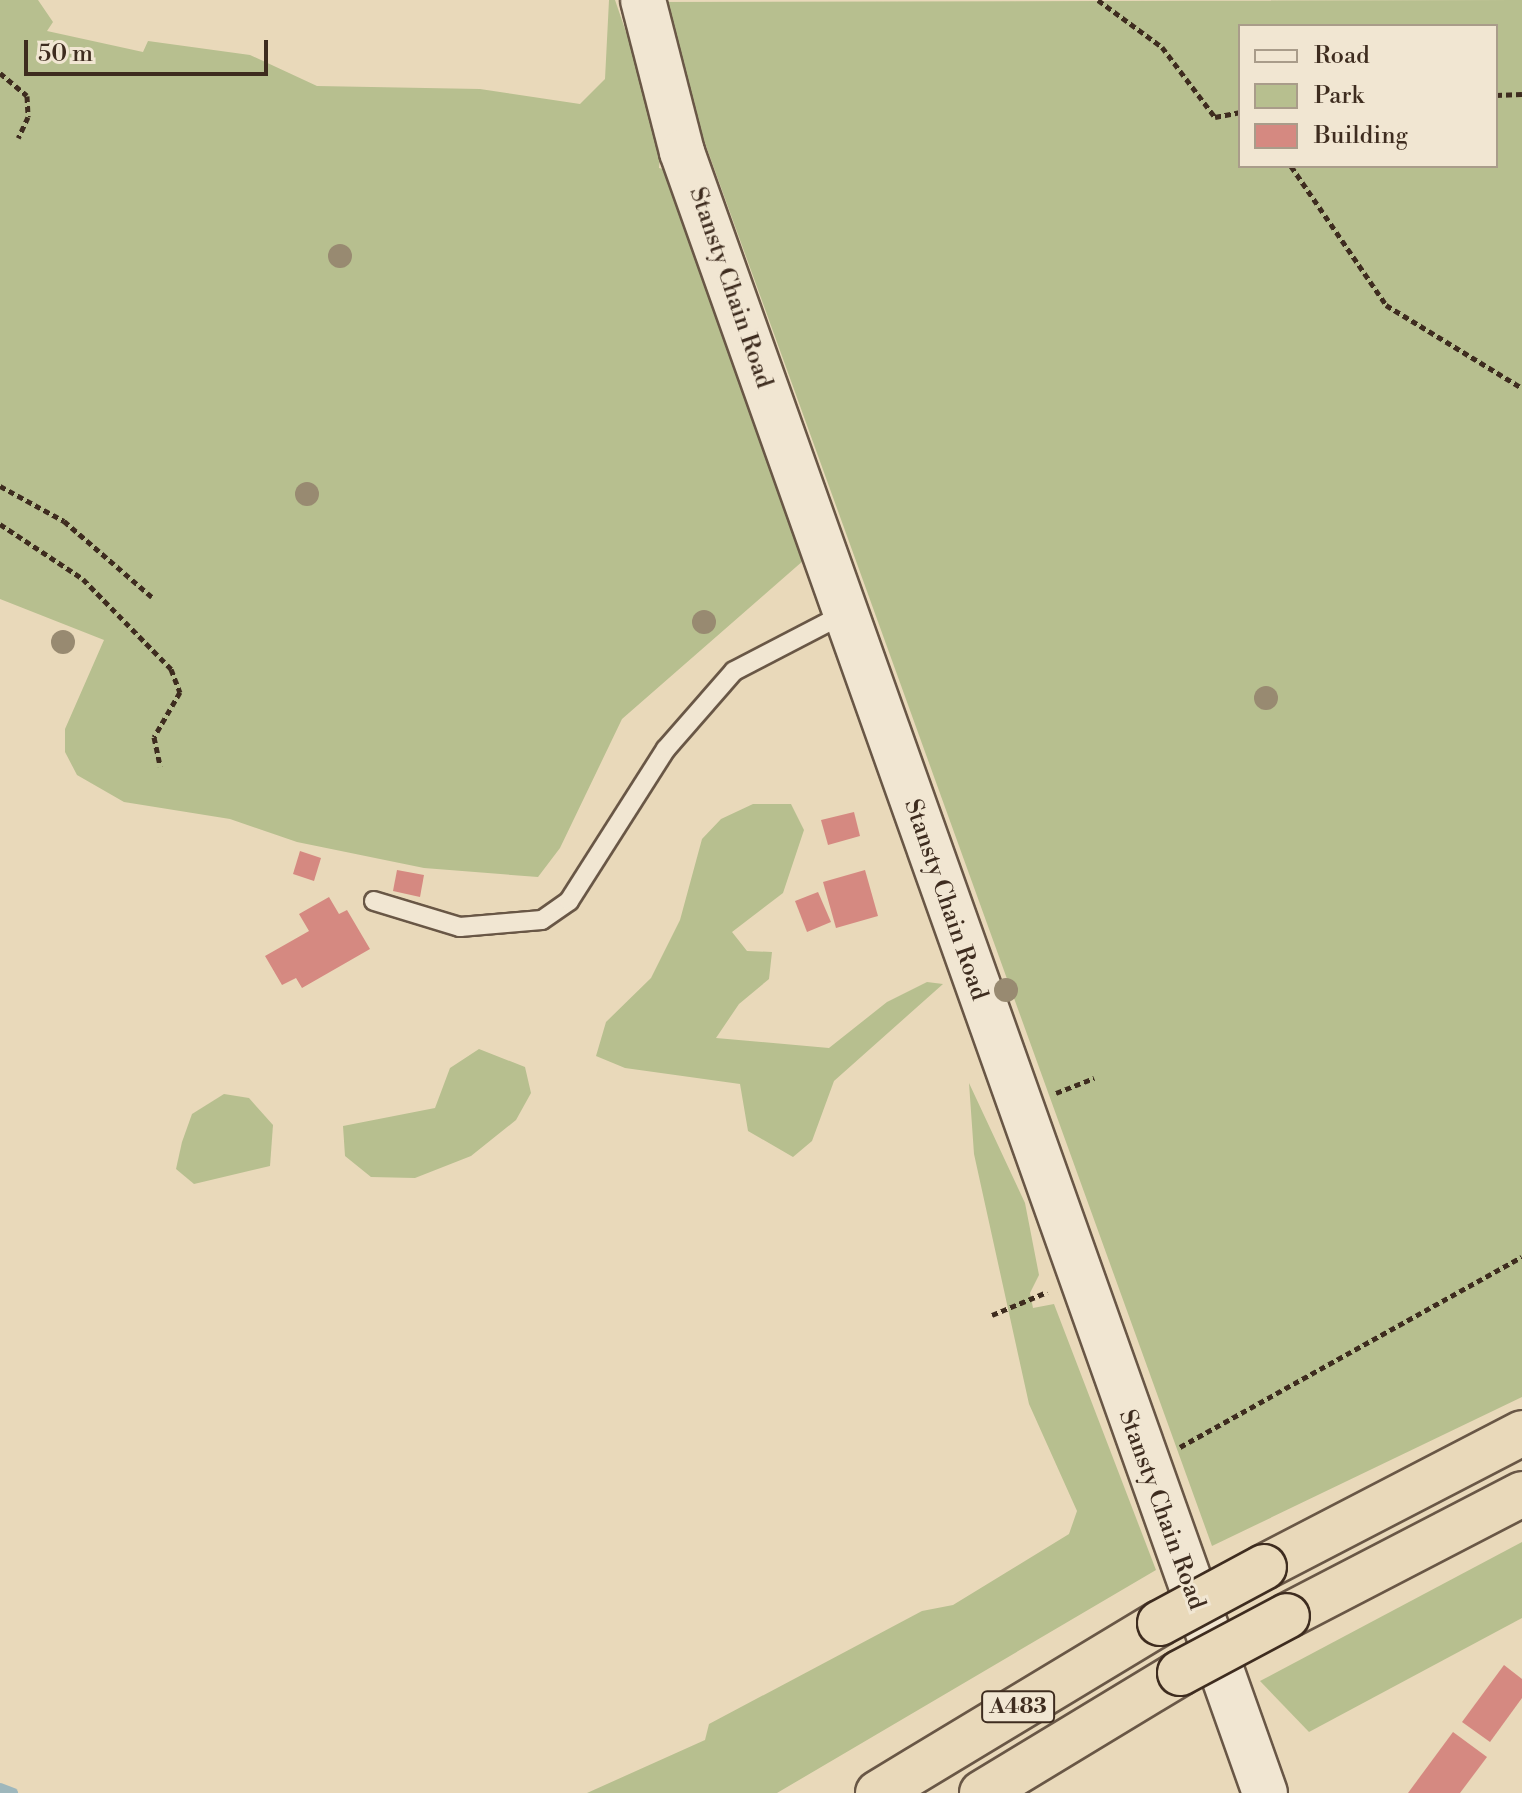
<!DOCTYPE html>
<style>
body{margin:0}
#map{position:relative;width:1522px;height:1793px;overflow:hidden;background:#e9d9ba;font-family:"Libre Bodoni",serif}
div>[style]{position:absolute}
.green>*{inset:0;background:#b7bf8f}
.stream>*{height:10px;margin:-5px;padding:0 5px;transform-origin:5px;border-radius:5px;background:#9eb7bc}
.building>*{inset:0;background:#d58981}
.path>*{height:5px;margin-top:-2.5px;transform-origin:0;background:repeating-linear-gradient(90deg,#3e2c1f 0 6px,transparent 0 10px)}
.roads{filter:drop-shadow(2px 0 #695746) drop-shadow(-2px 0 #695746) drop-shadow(0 2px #695746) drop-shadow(0 -2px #695746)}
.service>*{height:18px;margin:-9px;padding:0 9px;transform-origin:9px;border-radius:9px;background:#f1e6d2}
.tertiary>*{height:44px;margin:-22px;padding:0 22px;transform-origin:22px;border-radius:22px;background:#f1e6d2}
.trunk>*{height:44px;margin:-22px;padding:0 22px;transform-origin:22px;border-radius:22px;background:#e9d9ba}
.bridges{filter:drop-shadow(2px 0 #3e2c1f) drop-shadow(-2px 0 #3e2c1f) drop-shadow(0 2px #3e2c1f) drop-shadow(0 -2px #3e2c1f)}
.trunk-bridge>*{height:44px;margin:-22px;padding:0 22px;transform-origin:22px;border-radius:22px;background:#e9d9ba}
.trees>*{width:24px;height:24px;margin:-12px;border-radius:50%;background:#988a71}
span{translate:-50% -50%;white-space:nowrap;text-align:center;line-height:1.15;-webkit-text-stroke:6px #f1e6d2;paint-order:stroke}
.shield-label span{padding:2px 6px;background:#f1e6d2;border:2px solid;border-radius:6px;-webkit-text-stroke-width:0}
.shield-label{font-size:22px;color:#3e2c1f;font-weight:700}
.street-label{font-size:24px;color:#3e2c1f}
.legend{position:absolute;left:1238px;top:24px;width:260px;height:144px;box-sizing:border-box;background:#f1e6d2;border:2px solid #a99c8a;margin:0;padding:10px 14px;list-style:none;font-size:24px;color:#3e2c1f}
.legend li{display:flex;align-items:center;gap:16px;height:40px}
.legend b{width:40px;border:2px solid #a99c8a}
.scale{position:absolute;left:24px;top:40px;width:244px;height:36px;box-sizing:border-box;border:4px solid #3e2c1f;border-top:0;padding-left:10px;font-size:24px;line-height:28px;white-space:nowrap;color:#3e2c1f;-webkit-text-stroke:6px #f1e6d2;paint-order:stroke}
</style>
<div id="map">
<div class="green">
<i style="clip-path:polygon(0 0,38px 0,53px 22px,47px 31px,143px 52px,148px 41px,250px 55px,317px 86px,480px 89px,580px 104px,605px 79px,609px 0,615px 0,661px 134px,659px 168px,673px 171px,804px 560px,622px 719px,560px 848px,538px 877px,424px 868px,297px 842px,230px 819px,124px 802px,77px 775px,65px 752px,65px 729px,104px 640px,0 599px)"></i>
<i style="clip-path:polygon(evenodd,1522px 0,1522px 1397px,1212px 1546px,654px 2px,1522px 0,1240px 26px,1496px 26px,1496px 166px,1240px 166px,1240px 26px)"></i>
<i style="clip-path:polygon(753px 804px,791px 804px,804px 830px,783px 893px,732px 932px,747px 951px,772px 952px,769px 979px,739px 1004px,716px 1038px,829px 1048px,887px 1002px,927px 982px,943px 984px,834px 1081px,812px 1141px,793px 1157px,748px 1131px,740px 1084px,625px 1068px,596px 1056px,606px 1022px,651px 978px,680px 920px,702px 839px,721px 819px)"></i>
<i style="clip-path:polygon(479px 1049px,525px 1067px,531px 1093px,516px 1120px,471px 1156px,415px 1178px,371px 1177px,345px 1156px,343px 1126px,435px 1108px,450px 1068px)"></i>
<i style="clip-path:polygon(969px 1083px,1025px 1203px,1039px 1275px,1030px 1293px,1033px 1308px,1054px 1304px,1156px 1570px,777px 1793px,587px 1793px,705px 1740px,709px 1724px,922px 1611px,953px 1605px,1069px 1534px,1077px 1511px,1029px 1404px,974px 1154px)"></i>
<i style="clip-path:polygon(224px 1094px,249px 1098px,273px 1125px,270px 1166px,194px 1184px,176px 1169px,182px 1142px,192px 1114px)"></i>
<i style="clip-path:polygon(1522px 1542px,1522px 1618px,1309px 1732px,1260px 1681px)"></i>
</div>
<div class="stream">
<i style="left:0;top:1788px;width:14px;rotate:21deg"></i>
</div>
<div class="building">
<i style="clip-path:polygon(854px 812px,860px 836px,828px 845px,821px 820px)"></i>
<i style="clip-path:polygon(300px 851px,321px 858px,314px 881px,293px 874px)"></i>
<i style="clip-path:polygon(397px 870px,424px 875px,420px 897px,393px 891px)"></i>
<i style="clip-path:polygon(865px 870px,878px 916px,836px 928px,823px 882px)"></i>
<i style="clip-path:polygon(818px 892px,831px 922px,807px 932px,795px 901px)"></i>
<i style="clip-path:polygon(329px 897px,339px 914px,347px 910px,370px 949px,302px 988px,296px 978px,282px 985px,265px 956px,309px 931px,299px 914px)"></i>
<i style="clip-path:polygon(1504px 1665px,1522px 1679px,1522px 1698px,1490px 1742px,1462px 1722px)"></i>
<i style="clip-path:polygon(1453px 1732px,1487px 1757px,1460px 1793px,1408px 1793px)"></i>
</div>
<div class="path">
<i style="left:1098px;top:0;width:79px;rotate:36.3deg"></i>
<i style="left:1162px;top:47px;width:88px;rotate:52.9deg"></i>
<i style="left:1215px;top:117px;width:25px;rotate:-11deg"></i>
<i style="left:0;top:73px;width:35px;rotate:40deg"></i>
<i style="left:27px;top:96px;width:21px;rotate:87deg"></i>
<i style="left:28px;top:117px;width:23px;rotate:115deg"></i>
<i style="left:1496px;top:95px;width:26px;rotate:-2deg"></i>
<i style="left:1291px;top:166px;width:168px;rotate:55.6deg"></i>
<i style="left:1386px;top:305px;width:159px;rotate:31.4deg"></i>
<i style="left:0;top:486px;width:73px;rotate:28.7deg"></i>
<i style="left:64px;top:521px;width:116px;rotate:40.8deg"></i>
<i style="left:0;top:524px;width:100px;rotate:33.5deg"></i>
<i style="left:83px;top:579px;width:126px;rotate:45.6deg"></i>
<i style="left:171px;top:669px;width:25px;rotate:69deg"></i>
<i style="left:180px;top:692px;width:52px;rotate:120deg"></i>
<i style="left:154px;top:737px;width:30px;rotate:78deg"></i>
<i style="left:1056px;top:1093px;width:41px;rotate:-21.5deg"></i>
<i style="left:992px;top:1315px;width:60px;rotate:-22.7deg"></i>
<i style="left:1180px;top:1447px;width:391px;rotate:-29.1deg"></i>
</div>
<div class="roads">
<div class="service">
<i style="left:374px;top:901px;width:90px;rotate:16.8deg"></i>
<i style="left:460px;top:927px;width:82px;rotate:-4.9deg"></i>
<i style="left:542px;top:920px;width:33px;rotate:-35deg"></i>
<i style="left:569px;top:901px;width:180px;rotate:-57.5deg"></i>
<i style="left:666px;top:749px;width:103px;rotate:-48.9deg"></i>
<i style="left:734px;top:671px;width:124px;rotate:-27.4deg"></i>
</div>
<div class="tertiary">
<i style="left:643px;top:0;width:157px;rotate:75.6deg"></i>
<i style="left:682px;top:152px;width:1741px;rotate:70.44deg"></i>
</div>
<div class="trunk">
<i style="left:1264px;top:1567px;width:291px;rotate:-27.4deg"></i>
<i style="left:1287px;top:1616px;width:265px;rotate:-27.4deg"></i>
<i style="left:878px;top:1793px;width:329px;rotate:-31.1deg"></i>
<i style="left:982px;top:1793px;width:232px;rotate:-31.2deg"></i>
</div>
</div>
<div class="bridges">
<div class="trunk-bridge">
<i style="left:1160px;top:1623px;width:118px;rotate:-28.3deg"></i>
<i style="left:1180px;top:1673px;width:121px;rotate:-28deg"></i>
</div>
</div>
<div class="trees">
<i style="left:340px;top:256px"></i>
<i style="left:307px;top:494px"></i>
<i style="left:704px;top:622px"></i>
<i style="left:63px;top:642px"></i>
<i style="left:1266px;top:698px"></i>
<i style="left:1006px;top:990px"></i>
</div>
<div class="shield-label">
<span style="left:1018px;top:1707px">A483</span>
</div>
<div class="street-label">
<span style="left:730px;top:288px;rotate:71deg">Stansty Chain Road</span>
<span style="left:945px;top:900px;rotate:71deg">Stansty Chain Road</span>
<span style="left:1161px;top:1510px;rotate:70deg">Stansty Chain Road</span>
</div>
<ul class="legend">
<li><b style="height:10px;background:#f1e6d2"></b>Road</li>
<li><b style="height:22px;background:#b7bf8f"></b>Park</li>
<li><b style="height:22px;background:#d58981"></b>Building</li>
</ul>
<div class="scale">50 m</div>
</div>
